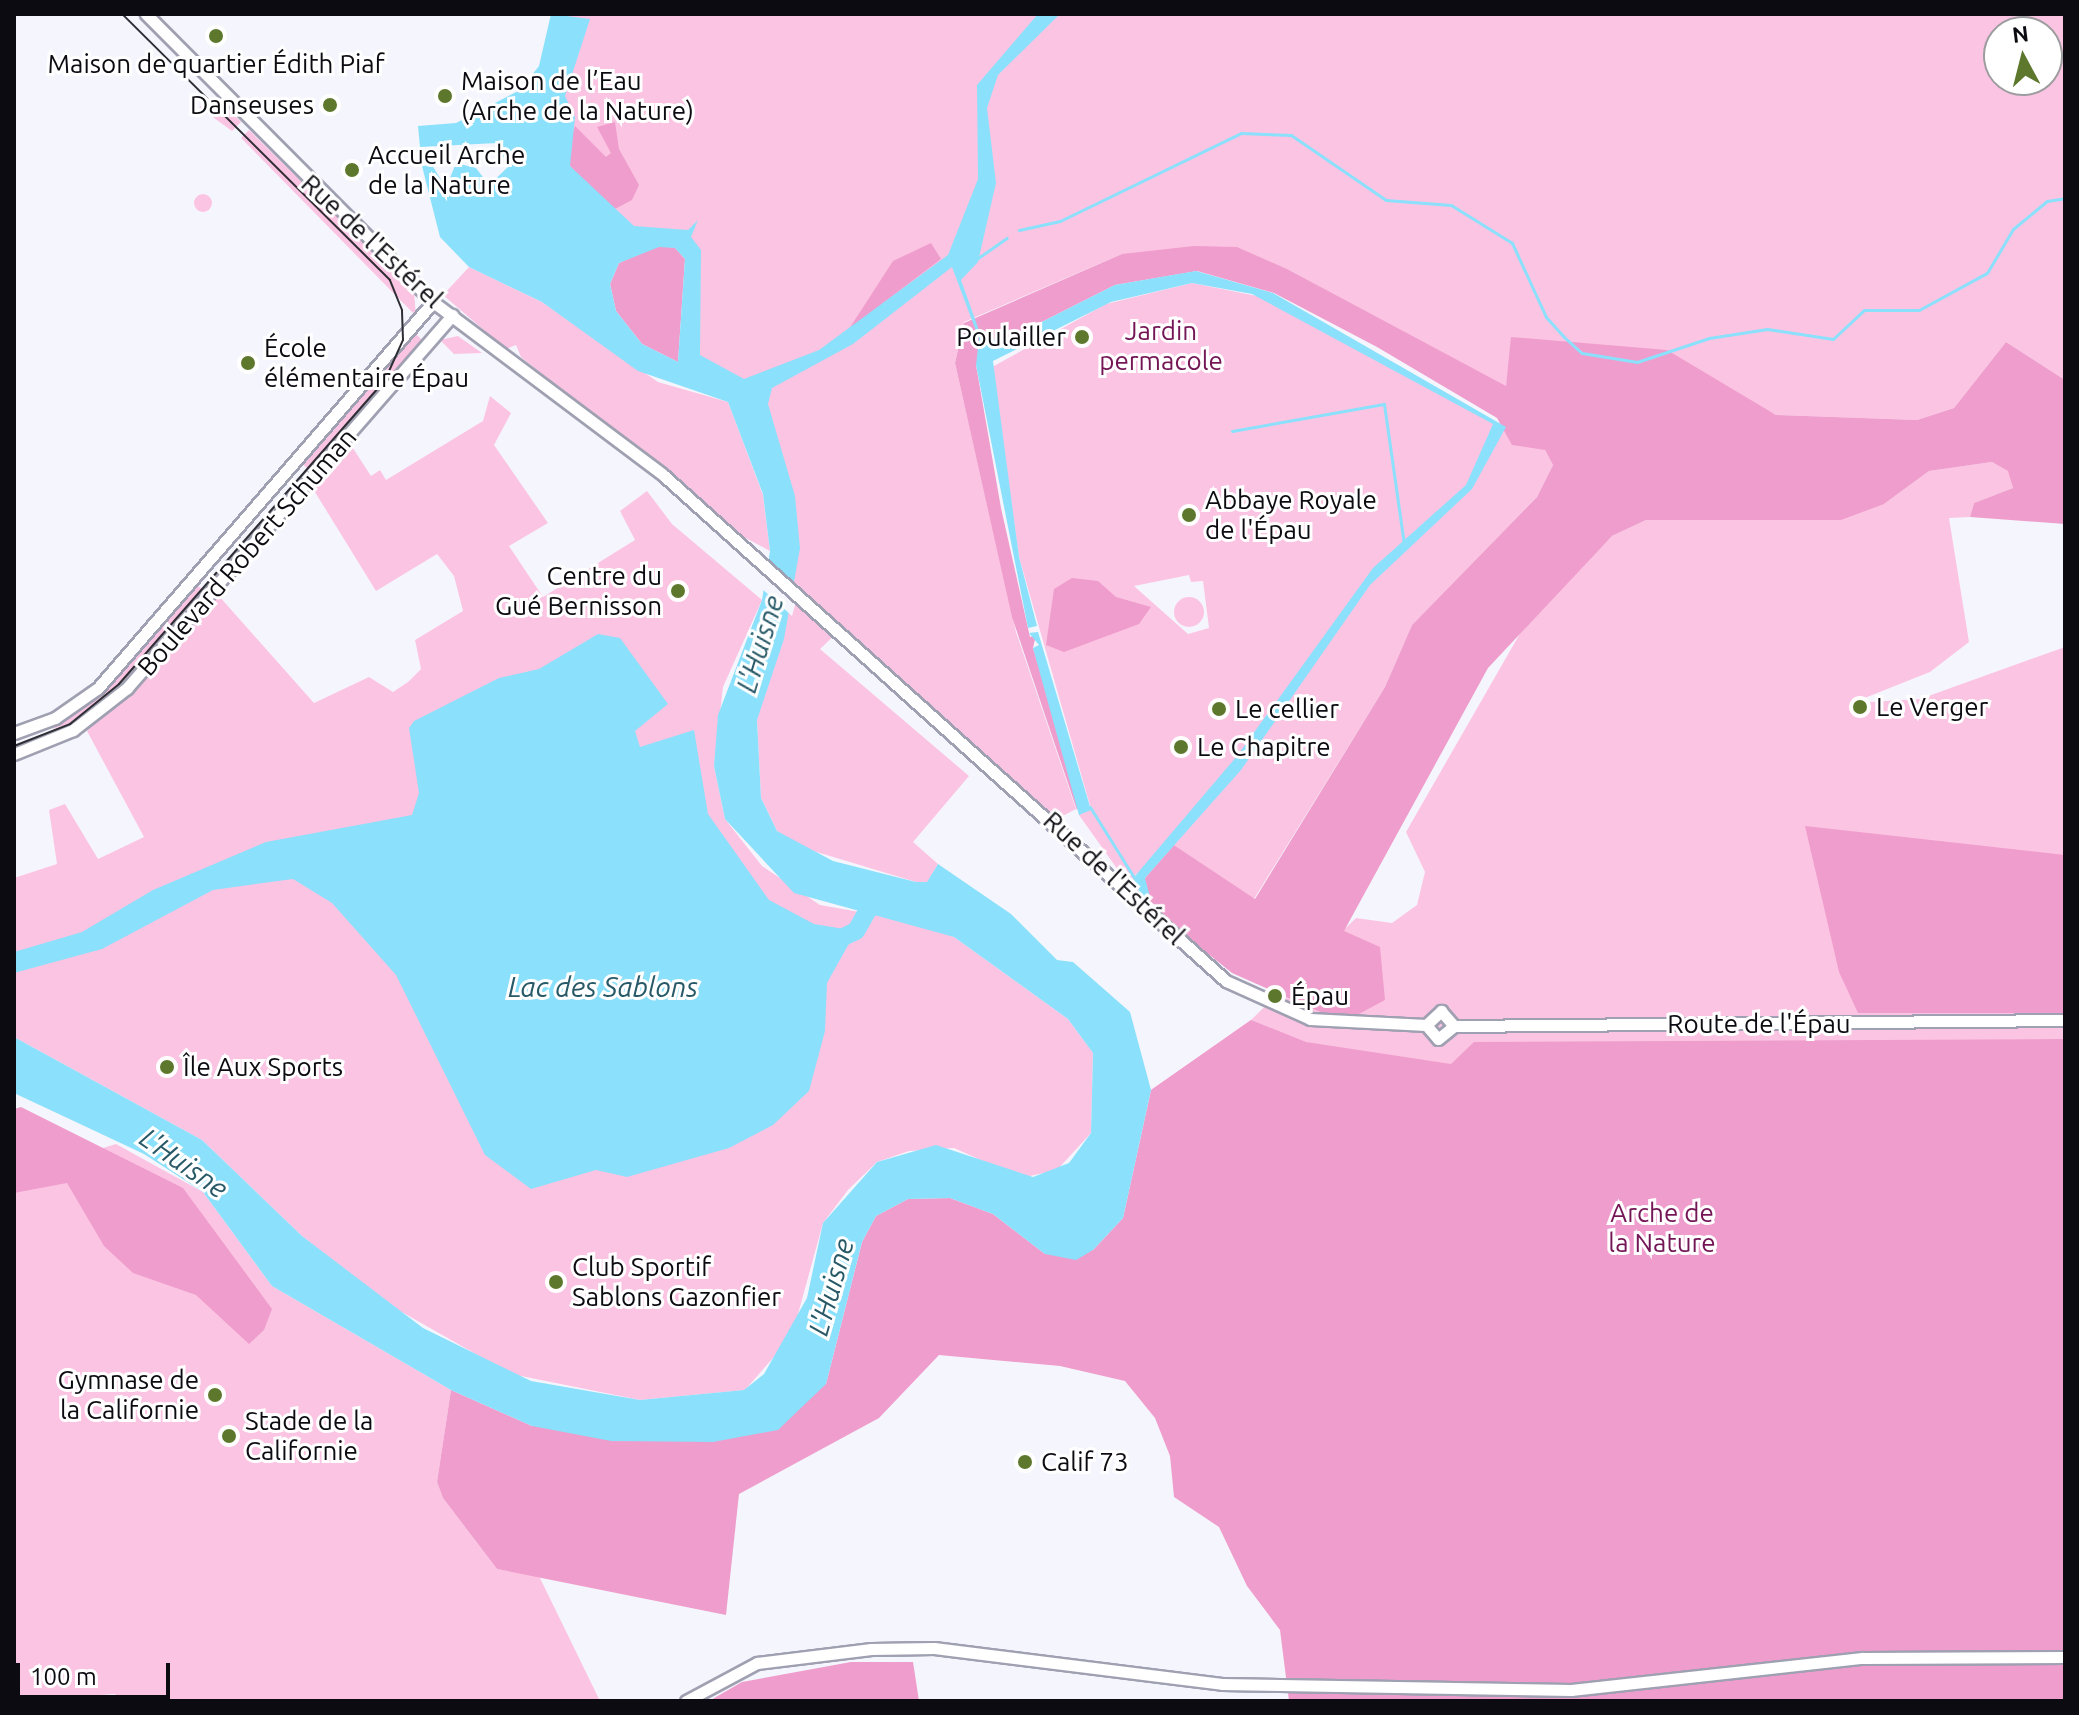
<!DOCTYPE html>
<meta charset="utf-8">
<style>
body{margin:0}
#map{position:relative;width:2079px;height:1715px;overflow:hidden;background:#f5f6fd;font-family:Ubuntu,sans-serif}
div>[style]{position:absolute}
.green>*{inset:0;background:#fcc4e3}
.round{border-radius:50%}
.forest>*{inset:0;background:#ef9dcc}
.water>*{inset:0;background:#8be0fb}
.pier>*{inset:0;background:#f5f6fd}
.stream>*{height:3px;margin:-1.5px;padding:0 1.5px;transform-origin:1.5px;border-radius:1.5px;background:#8be0fb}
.river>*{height:18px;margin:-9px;padding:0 9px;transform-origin:9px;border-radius:9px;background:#8be0fb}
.roads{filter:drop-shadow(2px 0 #9fa0b1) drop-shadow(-2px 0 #9fa0b1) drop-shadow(0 2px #9fa0b1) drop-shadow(0 -2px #9fa0b1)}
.minor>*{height:11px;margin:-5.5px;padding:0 5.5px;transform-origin:5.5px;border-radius:5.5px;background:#fff}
.tram>*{height:2px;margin:-1px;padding:0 1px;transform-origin:1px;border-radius:1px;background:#2e2e34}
.dots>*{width:22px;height:22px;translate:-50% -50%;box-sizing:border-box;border:4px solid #fff;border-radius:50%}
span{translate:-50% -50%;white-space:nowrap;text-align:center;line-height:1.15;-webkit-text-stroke:6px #fff;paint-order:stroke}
.poi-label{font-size:26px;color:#0b0b11}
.left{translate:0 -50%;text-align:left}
.right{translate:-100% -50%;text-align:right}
.street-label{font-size:26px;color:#0b0b11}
.park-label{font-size:26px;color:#741656}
.water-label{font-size:28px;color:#285967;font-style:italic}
.frame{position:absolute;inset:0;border:16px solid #0b0b11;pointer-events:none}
.north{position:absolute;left:1983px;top:16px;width:80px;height:80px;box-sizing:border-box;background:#fff;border:2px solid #9d9da0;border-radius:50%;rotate:353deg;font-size:22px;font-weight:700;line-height:32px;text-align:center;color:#0b0b11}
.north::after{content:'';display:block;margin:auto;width:28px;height:36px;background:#5d782c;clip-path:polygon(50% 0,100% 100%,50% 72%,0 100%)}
.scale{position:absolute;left:16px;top:1663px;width:154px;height:36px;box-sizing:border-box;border:4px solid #0b0b11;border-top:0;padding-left:10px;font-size:24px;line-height:28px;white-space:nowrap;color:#0b0b11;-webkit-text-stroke:6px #fff;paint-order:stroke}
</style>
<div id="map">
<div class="green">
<i style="clip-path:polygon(evenodd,565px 14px,2065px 14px,2065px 380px,2006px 342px,1954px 408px,1917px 420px,1776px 415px,1732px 393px,1512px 337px,1506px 387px,1289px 270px,1122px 254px,964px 322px,955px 363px,1016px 632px,1076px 809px,1053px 821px,839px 631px,820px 649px,969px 776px,913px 842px,938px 864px,927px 883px,916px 882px,800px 847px,777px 831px,761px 798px,757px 720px,786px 562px,748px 408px,694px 365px,691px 255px,628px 243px,550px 175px,565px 14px,1999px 32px,2047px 32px,2047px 80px,1999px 80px,1999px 32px)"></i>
<i style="clip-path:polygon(218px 99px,241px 122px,232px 131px,199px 107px)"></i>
<i style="clip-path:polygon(249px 130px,414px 292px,416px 316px,241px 138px)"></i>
<i class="round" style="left:194px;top:194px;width:18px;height:18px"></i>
<i style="clip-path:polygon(469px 267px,542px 302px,658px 382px,728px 402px,763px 495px,770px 551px,738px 534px,521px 357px,516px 345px,506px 349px,443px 295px)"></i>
<i style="clip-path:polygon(evenodd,1192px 283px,1257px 296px,1350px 343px,1545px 450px,1553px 465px,1537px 497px,1412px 625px,1385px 687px,1254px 899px,1174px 845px,1135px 875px,1145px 897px,1140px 901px,1079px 815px,1091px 809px,1019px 557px,992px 367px,1106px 304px,1192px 283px,1189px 575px,1191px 582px,1203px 581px,1209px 628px,1188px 634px,1134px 586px,1189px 575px)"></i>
<i style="clip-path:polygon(413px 331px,423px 341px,313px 473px,299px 461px)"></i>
<i style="clip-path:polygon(458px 336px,482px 353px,454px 354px,440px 340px)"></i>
<i style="clip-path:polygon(490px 396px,511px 413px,494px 445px,548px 523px,509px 546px,543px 597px,635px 540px,620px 511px,647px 491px,672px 524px,762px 600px,723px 687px,714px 766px,725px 819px,762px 866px,820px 905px,922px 923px,954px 937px,1068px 1019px,1093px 1053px,1091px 1133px,1057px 1170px,1021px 1178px,954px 1148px,909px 1151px,877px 1162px,848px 1190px,823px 1223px,792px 1336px,745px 1390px,640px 1400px,511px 1374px,393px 1307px,302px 1236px,202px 1140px,14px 1037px,14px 878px,57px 864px,49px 810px,65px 804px,98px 859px,144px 837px,87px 731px,219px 596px,314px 703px,369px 677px,393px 692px,408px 682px,421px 669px,415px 640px,463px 611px,454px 576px,437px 554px,376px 591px,310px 484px,349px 442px,371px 476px,380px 470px,386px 480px,483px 421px)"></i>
<i style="clip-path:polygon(1992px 462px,2009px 471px,2013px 488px,1974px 503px,1970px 517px,1949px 518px,1969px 642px,1930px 672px,1852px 703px,1920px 699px,2065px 647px,2065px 1701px,1151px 1090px,1251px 1020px,1356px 918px,1392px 923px,1417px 905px,1425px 872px,1406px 832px,1526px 623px,1612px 536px,1646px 520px,1884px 504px,1929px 471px)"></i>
<i style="clip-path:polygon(193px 583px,206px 591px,153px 652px,82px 720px,53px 729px)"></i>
<i class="round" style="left:1174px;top:597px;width:30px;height:30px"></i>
<i style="clip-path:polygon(116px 1144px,203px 1192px,272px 1286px,451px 1390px,437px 1482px,443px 1498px,497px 1569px,539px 1576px,600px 1701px,118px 1701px,115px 1694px,14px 1701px,14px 1175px)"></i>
</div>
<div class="forest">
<i style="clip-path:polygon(615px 122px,619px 149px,639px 185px,632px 200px,611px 211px,570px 166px,568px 150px,575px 126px,606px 157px,611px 153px,597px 127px)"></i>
<i style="clip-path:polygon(931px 243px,941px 259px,849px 329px,893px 261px)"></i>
<i style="clip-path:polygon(659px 246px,675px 248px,685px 259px,678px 362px,642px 344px,616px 311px,610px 284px,619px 263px)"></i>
<i style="clip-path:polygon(1194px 246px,1237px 247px,1289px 270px,1506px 386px,1511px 337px,1667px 350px,1776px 415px,1917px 420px,1954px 408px,2006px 342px,2065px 380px,2065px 524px,1970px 517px,1974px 503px,2013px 488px,2008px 471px,1992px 462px,1929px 471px,1884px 504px,1841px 520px,1646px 520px,1612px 536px,1488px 668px,1344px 931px,1380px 947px,1385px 1000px,1357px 1015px,1325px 1014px,1232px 973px,1145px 903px,1145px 878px,1174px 845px,1255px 899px,1385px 687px,1412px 625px,1537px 497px,1553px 465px,1545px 450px,1512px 445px,1497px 418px,1377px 347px,1274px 293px,1197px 271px,1115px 285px,1002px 342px,992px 341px,976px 365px,1001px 508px,1030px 637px,1036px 635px,1033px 648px,1081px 802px,1077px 810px,1012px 617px,955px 363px,964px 323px,1122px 254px)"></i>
<i style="clip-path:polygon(1072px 578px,1098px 581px,1116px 597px,1151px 607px,1139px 624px,1064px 652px,1046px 645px,1054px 589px)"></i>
<i style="clip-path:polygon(1805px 826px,2065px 855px,2065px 1013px,1858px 1013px,1839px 972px)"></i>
<i style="clip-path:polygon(1251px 1020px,1306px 1042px,1451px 1064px,1474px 1042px,2065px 1039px,2065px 1701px,1289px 1701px,1280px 1630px,1247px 1586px,1219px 1527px,1174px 1497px,1170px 1456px,1155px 1418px,1125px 1381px,1060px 1366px,939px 1355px,879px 1418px,739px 1494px,726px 1615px,497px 1569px,443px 1498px,437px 1482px,451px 1390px,532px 1426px,826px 1384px,862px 1242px,876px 1216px,908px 1199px,950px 1198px,993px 1214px,1045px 1254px,1093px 1250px,1123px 1218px,1151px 1090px)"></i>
<i style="clip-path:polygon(21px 1107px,183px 1188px,272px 1309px,264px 1330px,249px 1344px,196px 1295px,133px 1273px,104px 1246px,67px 1183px,14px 1193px,14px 1109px)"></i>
<i style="clip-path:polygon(851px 1662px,913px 1662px,919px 1701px,709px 1701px,742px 1682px)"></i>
</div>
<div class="water">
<i style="clip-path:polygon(evenodd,551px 14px,590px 19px,565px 96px,575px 117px,570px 166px,634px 226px,688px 230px,698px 220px,691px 237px,701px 250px,700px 355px,744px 379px,819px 350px,948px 255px,978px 179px,977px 85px,1038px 14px,1060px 14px,998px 75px,987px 108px,996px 183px,978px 262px,961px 280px,981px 336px,1002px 342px,1115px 285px,1196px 271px,1273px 293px,1506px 427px,1472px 489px,1370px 585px,1241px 770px,1145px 878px,1150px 897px,1142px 903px,1135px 876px,1237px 756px,1373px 568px,1466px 485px,1493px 424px,1252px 294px,1192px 283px,1111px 302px,993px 361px,1019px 557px,1037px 626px,1028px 628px,976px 365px,979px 339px,952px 267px,853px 344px,772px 388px,768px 404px,795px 496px,800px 548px,784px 639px,757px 720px,761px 798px,777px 831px,833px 861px,916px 882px,927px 882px,938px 864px,1011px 914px,1057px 960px,1073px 962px,1130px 1012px,1151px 1090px,1123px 1218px,1093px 1250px,1076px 1260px,1045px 1254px,993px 1214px,950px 1198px,908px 1199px,876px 1216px,862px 1242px,826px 1384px,778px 1430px,713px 1442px,611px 1441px,532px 1426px,451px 1390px,272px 1286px,203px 1192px,144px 1154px,14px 1093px,14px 1037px,202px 1140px,302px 1236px,423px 1328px,531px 1381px,640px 1400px,744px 1390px,764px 1374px,807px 1298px,823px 1223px,877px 1162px,936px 1145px,1033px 1177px,1069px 1163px,1091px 1133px,1093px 1053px,1068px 1019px,954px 937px,794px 893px,725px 819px,714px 766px,718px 715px,762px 600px,770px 551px,763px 494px,728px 402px,638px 371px,542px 302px,469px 267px,440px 237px,422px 166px,432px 165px,446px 188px,456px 163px,476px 168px,489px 185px,508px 167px,497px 143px,420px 147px,418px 126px,456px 123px,520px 90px,539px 66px,551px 14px,659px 247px,675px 248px,685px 259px,678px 362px,642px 344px,616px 311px,610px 284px,619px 263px,659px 247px)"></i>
<i style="clip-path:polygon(1038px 632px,1091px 810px,1079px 815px,1033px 648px,1039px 645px,1029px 633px)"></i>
<i style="clip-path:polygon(598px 634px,620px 638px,668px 704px,635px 731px,640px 747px,694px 730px,708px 814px,769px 900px,814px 924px,856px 931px,827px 983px,825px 1031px,809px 1091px,773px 1125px,729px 1148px,627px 1177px,596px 1170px,531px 1189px,485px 1155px,396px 975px,332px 903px,293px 879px,213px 890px,102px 949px,14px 973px,14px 952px,82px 932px,153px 890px,266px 842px,412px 815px,419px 793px,409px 728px,414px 721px,499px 678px,539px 669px)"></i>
</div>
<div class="pier">
<i style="clip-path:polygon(765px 558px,800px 587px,792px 616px,760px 587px)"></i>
</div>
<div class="stream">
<i style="left:1019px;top:230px;width:42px;rotate:-12.4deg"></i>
<i style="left:1060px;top:221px;width:201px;rotate:-25.9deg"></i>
<i style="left:1241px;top:133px;width:50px;rotate:2.3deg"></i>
<i style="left:1291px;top:135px;width:115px;rotate:34.4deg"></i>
<i style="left:1386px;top:200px;width:65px;rotate:4.4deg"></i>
<i style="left:1451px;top:205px;width:72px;rotate:31.9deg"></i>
<i style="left:1512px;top:243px;width:81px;rotate:65.3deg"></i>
<i style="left:1546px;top:317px;width:27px;rotate:48deg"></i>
<i style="left:1564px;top:337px;width:24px;rotate:42deg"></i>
<i style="left:1582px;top:353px;width:56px;rotate:9.3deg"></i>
<i style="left:1637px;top:362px;width:76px;rotate:-18.4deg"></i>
<i style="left:1709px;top:338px;width:59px;rotate:-8.8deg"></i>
<i style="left:1767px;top:329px;width:67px;rotate:8.6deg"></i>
<i style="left:1833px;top:339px;width:42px;rotate:-43.1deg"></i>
<i style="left:1864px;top:310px;width:55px"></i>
<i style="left:1919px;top:310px;width:77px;rotate:-28.6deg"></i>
<i style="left:1987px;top:273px;width:51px;rotate:-59.4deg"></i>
<i style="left:2013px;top:229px;width:44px;rotate:-39.5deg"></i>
<i style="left:2047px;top:201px;width:18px;rotate:-9deg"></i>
<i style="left:978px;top:258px;width:35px;rotate:-35deg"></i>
<i style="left:1232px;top:431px;width:154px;rotate:-10.1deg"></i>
<i style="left:1384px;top:404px;width:141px;rotate:81.9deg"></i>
<i style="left:1090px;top:807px;width:104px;rotate:58deg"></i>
</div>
<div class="river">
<i style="left:833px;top:942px;width:25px;rotate:-26deg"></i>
<i style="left:856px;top:931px;width:40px;rotate:-60.3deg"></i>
</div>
<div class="roads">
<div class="minor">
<i style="left:146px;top:14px;width:407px;rotate:45.1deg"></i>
<i style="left:433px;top:302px;width:286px;rotate:36.9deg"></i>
<i style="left:662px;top:474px;width:758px;rotate:41.95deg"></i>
<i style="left:1226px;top:981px;width:92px;rotate:24.3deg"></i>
<i style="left:1310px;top:1019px;width:116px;rotate:3deg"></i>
<i style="left:14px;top:733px;width:44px;rotate:-20.1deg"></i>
<i style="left:55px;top:718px;width:52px;rotate:-34.9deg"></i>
<i style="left:98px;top:688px;width:511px;rotate:-49.05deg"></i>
<i style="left:14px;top:754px;width:64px;rotate:-22.1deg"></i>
<i style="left:73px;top:730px;width:68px;rotate:-37.9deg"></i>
<i style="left:127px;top:688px;width:495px;rotate:-48.9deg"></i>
<i style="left:1426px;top:1025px;width:21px;rotate:-43deg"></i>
<i style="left:1441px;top:1011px;width:20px;rotate:49deg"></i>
<i style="left:1426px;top:1025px;width:18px;rotate:49deg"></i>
<i style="left:1438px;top:1039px;width:21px;rotate:-39deg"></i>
<i style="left:1454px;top:1026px;width:611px;rotate:-0.56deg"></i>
<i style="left:686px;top:1701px;width:81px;rotate:-28.2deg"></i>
<i style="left:757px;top:1663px;width:115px;rotate:-7deg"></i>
<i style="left:871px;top:1649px;width:63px;rotate:-0.9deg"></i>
<i style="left:934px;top:1648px;width:290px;rotate:7.1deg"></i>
<i style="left:1222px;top:1684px;width:349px;rotate:1deg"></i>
<i style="left:1571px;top:1690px;width:293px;rotate:-6.3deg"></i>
<i style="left:1862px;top:1658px;width:203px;rotate:-0.3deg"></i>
</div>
</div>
<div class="tram">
<i style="left:14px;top:746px;width:60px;rotate:-21.4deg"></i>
<i style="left:70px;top:724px;width:63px;rotate:-39.2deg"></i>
<i style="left:119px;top:684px;width:404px;rotate:-48.8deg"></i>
<i style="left:385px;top:380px;width:44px;rotate:-65.8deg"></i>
<i style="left:403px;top:340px;width:30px;rotate:-92deg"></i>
<i style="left:402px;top:310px;width:32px;rotate:-112deg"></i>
<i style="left:390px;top:280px;width:378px;rotate:-135.2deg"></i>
</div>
<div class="dots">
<i style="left:216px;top:36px;background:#5d782c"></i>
<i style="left:445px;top:96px;background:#5d782c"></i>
<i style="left:330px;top:105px;background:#5d782c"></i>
<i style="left:352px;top:170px;background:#5d782c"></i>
<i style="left:1082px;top:337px;background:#5d782c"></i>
<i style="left:248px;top:363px;background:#5d782c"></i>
<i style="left:1189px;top:515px;background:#5d782c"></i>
<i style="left:678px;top:591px;background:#5d782c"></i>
<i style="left:1860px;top:707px;background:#5d782c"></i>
<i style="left:1219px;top:709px;background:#5d782c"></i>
<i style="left:1181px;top:747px;background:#5d782c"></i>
<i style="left:1275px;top:996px;background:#5d782c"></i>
<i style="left:167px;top:1067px;background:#5d782c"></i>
<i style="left:556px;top:1282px;background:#5d782c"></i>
<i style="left:215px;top:1395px;background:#5d782c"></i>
<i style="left:229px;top:1436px;background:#5d782c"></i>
<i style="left:1025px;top:1462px;background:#5d782c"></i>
</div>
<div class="poi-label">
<span style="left:216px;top:64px">Maison de quartier Édith Piaf</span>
<span class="left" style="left:461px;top:96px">Maison de l’Eau<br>(Arche de la Nature)</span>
<span class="right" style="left:314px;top:105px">Danseuses</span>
<span class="left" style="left:368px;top:170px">Accueil Arche<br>de la Nature</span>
<span class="right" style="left:1066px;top:337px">Poulailler</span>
<span class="left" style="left:264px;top:363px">École<br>élémentaire Épau</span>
<span class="left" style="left:1205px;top:515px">Abbaye Royale<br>de l'Épau</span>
<span class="right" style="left:662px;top:591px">Centre du<br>Gué Bernisson</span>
<span class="left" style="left:1876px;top:707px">Le Verger</span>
<span class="left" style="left:1235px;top:709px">Le cellier</span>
<span class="left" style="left:1197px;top:747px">Le Chapitre</span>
<span class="left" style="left:1291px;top:996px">Épau</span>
<span class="left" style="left:183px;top:1067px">Île Aux Sports</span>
<span class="left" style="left:572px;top:1282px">Club Sportif<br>Sablons Gazonfier</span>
<span class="right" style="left:199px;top:1395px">Gymnase de<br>la Californie</span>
<span class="left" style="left:245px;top:1436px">Stade de la<br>Californie</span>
<span class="left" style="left:1041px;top:1462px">Calif 73</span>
</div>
<div class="street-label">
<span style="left:372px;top:241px;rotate:43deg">Rue de l'Estérel</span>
<span style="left:247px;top:552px;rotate:-49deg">Boulevard Robert Schuman</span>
<span style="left:1114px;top:878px;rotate:43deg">Rue de l'Estérel</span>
<span style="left:1759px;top:1024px">Route de l'Épau</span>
</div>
<div class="park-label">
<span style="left:1161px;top:346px">Jardin<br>permacole</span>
<span style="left:1662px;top:1228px">Arche de<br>la Nature</span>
</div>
<div class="water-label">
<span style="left:760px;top:644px;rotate:-73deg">L'Huisne</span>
<span style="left:603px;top:987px">Lac des Sablons</span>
<span style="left:184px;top:1163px;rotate:35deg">L'Huisne</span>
<span style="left:831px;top:1287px;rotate:-74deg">L'Huisne</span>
</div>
<div class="frame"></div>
<div class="north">N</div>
<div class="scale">100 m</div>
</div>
